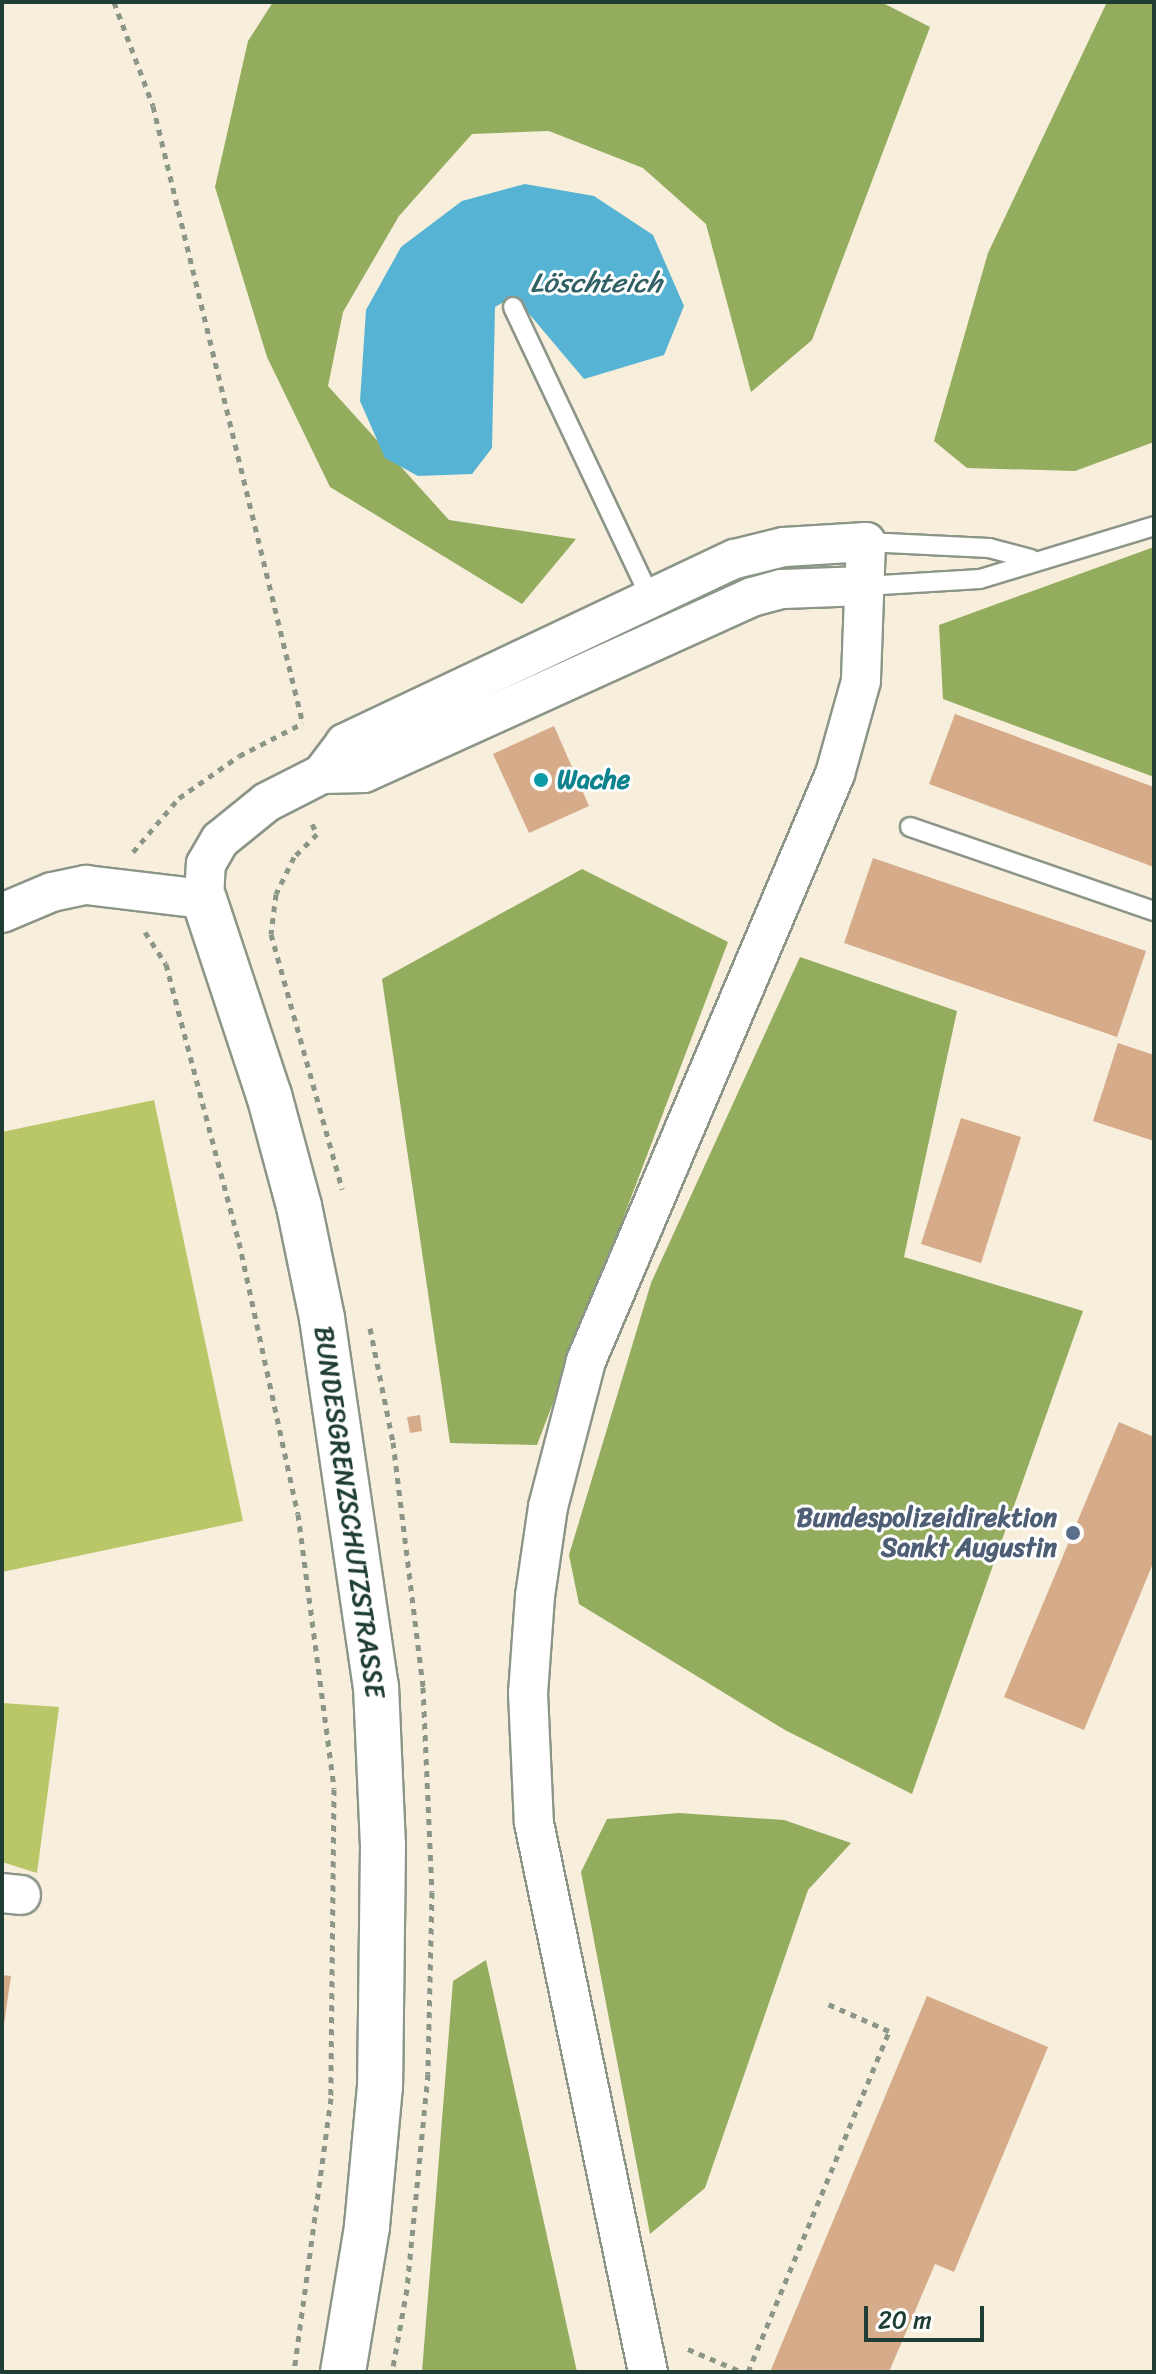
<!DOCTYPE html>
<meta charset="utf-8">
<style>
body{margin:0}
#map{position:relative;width:1156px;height:2374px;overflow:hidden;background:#f7eedc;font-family:Sriracha,sans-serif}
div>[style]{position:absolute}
.green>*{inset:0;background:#bac769}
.forest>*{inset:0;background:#93ac5d}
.water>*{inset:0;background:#56b3d4}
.building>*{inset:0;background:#d5ab89}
.path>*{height:5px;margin-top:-2.5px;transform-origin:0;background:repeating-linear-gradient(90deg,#8b9688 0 6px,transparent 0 12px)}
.roads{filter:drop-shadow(2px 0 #8b9688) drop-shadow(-2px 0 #8b9688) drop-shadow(0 2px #8b9688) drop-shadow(0 -2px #8b9688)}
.service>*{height:18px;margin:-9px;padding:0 9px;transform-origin:9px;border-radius:9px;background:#fff}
.minor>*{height:38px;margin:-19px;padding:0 19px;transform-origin:19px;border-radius:19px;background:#fff}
.tertiary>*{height:44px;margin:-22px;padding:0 22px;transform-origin:22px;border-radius:22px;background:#fff}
.dots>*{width:22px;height:22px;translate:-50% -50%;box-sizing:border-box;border:4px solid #fff;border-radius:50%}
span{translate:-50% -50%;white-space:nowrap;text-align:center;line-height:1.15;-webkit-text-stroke:6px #fff;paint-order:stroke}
.culture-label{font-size:26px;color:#0d838f;font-weight:700}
.left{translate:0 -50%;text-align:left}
.street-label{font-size:26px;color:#1f3d34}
.service-label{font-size:26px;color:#4e5e75;font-weight:700}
.right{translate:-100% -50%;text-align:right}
.water-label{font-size:28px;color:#306064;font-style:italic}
.frame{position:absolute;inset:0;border:4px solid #1f3d34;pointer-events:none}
.scale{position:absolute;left:864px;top:2306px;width:120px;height:36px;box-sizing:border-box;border:4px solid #1f3d34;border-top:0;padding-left:10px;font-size:24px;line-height:28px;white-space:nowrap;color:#1f3d34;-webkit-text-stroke:6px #fff;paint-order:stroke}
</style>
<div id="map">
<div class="green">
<i style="clip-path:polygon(154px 1100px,243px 1521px,2px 1572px,2px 1132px)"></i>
<i style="clip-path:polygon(2px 1703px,59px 1707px,37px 1873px,2px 1862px)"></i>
</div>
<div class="forest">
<i style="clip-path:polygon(273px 2px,881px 2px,930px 27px,812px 340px,751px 392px,706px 224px,643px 168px,549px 131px,472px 134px,399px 216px,343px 312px,328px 386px,449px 520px,576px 539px,522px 604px,330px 487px,267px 357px,215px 187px,248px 41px)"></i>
<i style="clip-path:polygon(1107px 2px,1154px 2px,1154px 442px,1075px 471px,967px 468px,934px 441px,988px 253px)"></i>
<i style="clip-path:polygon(1154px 547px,1154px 777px,943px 699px,939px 625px)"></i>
<i style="clip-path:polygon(582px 869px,728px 942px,537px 1445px,450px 1443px,382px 979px)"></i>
<i style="clip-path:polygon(800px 957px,957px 1011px,904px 1257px,1083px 1311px,912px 1794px,785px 1730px,579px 1604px,569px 1555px,651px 1283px)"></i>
<i style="clip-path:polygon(679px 1813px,784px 1820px,851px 1843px,808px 1890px,705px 2188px,650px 2234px,581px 1872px,607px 1819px)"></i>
<i style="clip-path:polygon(486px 1960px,577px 2372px,422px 2372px,453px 1981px)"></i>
</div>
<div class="water">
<i style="clip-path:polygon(525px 184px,594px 196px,653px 235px,684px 306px,664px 355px,584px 379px,514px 296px,495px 307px,492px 448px,472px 474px,418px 476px,385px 458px,360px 401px,366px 310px,401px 247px,462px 201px)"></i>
</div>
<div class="building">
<i style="clip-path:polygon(955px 714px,1154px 787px,1154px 867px,929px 784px)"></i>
<i style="clip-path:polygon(554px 726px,589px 806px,529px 833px,493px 754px)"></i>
<i style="clip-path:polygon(873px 858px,1146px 951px,1117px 1037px,844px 943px)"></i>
<i style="clip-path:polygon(1118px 1043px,1154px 1055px,1154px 1141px,1093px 1121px)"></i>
<i style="clip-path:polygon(961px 1118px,1021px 1137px,981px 1263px,921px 1244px)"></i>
<i style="clip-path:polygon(420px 1415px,422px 1431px,410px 1433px,407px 1417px)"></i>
<i style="clip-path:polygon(1119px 1422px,1154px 1437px,1154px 1561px,1084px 1730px,1004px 1697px)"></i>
<i style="clip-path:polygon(2px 1975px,11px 1976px,4px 2024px,2px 2024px)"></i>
<i style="clip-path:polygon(927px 1996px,1048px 2047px,954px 2272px,935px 2264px,889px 2372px,770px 2372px)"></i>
</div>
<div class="path">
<i style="left:114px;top:2px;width:111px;rotate:69.4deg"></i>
<i style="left:153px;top:106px;width:636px;rotate:76.36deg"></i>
<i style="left:312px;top:824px;width:11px;rotate:63deg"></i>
<i style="left:317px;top:834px;width:33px;rotate:135deg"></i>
<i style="left:294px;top:857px;width:41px;rotate:115.9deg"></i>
<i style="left:276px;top:894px;width:40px;rotate:97.1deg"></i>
<i style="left:271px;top:934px;width:265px;rotate:74.4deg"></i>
<i style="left:133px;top:852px;width:71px;rotate:-49.6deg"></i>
<i style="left:179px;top:798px;width:73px;rotate:-35deg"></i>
<i style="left:239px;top:756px;width:72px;rotate:-27.3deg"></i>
<i style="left:145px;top:932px;width:38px;rotate:57deg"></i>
<i style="left:166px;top:964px;width:287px;rotate:75.3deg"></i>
<i style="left:239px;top:1242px;width:278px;rotate:77.8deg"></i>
<i style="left:298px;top:1514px;width:277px;rotate:82.5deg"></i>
<i style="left:334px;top:1789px;width:309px;rotate:90.6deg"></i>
<i style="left:331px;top:2098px;width:276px;rotate:97.7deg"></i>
<i style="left:370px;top:1328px;width:116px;rotate:78.6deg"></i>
<i style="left:393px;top:1442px;width:247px;rotate:83deg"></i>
<i style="left:423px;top:1687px;width:205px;rotate:87.5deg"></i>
<i style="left:432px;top:1892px;width:182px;rotate:91.3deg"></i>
<i style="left:428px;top:2074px;width:216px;rotate:95.6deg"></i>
<i style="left:407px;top:2289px;width:84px;rotate:100.2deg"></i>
<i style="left:688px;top:2349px;width:59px;rotate:23.1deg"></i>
<i style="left:748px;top:2372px;width:369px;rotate:-67.5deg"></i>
<i style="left:889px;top:2031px;width:67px;rotate:-156.1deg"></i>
</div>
<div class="roads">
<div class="service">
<i style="left:513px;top:307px;width:323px;rotate:64.7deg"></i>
<i style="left:866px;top:542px;width:123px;rotate:2.8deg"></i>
<i style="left:989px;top:548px;width:43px;rotate:14.7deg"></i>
<i style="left:865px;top:586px;width:115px;rotate:-3.5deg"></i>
<i style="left:980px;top:579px;width:182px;rotate:-16.9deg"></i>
<i style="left:910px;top:827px;width:258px;rotate:19deg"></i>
</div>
<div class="minor">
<i style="left:322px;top:774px;width:42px;rotate:-1.4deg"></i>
<i style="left:364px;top:773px;width:426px;rotate:-24.4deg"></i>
<i style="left:752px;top:597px;width:31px;rotate:-15deg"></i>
<i style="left:782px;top:589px;width:83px;rotate:-2.1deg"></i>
<i style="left:2px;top:913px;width:54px;rotate:-22.8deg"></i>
<i style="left:52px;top:892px;width:35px;rotate:-12deg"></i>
<i style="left:86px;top:885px;width:119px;rotate:6.8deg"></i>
<i style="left:204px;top:899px;width:35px;rotate:-87deg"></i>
<i style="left:206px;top:864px;width:28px;rotate:-60deg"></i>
<i style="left:220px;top:840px;width:60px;rotate:-39deg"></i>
<i style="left:267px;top:802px;width:62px;rotate:-27deg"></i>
<i style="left:322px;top:774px;width:39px;rotate:-53deg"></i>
<i style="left:345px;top:743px;width:431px;rotate:-25.3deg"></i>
<i style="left:735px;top:559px;width:50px;rotate:-13.8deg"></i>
<i style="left:784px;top:547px;width:82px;rotate:-3.5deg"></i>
<i style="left:866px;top:542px;width:139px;rotate:92.1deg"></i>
<i style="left:861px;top:681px;width:97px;rotate:105.6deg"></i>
<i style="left:835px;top:774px;width:638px;rotate:112.99deg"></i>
<i style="left:586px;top:1361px;width:151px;rotate:104.6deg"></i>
<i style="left:548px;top:1507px;width:90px;rotate:98.3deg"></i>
<i style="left:535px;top:1596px;width:97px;rotate:94.1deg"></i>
<i style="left:528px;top:1693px;width:130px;rotate:87.4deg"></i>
<i style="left:534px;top:1823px;width:561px;rotate:78.27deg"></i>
<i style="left:2px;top:1893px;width:19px;rotate:6deg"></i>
</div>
<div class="tertiary">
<i style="left:204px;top:899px;width:206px;rotate:71.7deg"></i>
<i style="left:269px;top:1095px;width:115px;rotate:74.9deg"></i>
<i style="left:299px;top:1206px;width:114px;rotate:78.4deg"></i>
<i style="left:322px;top:1318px;width:372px;rotate:81.7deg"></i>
<i style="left:376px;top:1686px;width:160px;rotate:87.5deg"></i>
<i style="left:383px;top:1846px;width:240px;rotate:90.7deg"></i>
<i style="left:380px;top:2086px;width:142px;rotate:95.3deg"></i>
<i style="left:367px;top:2227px;width:147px;rotate:99.4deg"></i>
</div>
</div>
<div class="dots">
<i style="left:541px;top:780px;background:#0f9aa8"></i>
<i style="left:1073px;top:1533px;background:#5c6f8a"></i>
</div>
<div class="culture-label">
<span class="left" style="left:557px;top:780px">Wache</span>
</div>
<div class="street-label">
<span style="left:349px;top:1512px;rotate:82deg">BUNDESGRENZSCHUTZSTRASSE</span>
</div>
<div class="service-label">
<span class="right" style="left:1057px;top:1533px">Bundespolizeidirektion<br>Sankt Augustin</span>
</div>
<div class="water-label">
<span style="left:596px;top:283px">Löschteich</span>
</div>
<div class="frame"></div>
<div class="scale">20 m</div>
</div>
